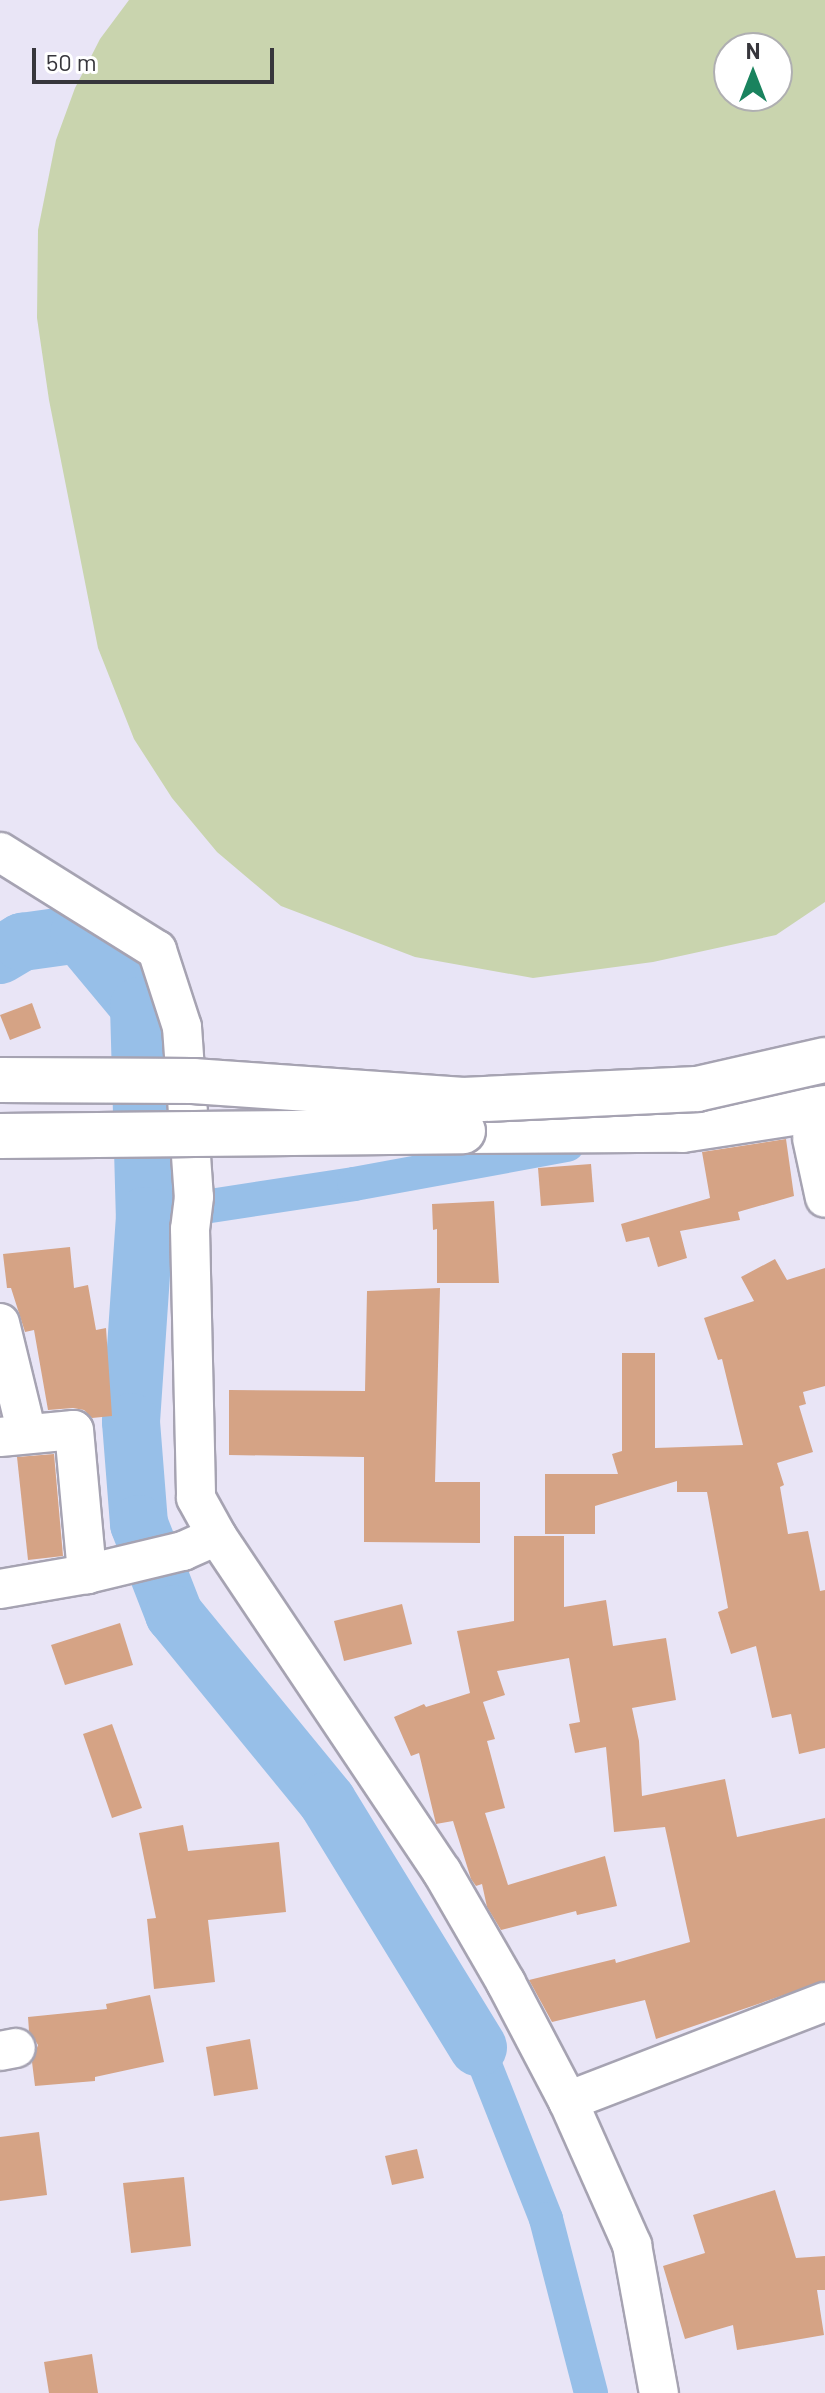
<!DOCTYPE html>
<style>
body{margin:0}
#map{position:relative;width:825px;height:2393px;overflow:hidden;background:#e9e5f6;font-family:Barlow,sans-serif}
div>[style]{position:absolute}
.green>*{inset:0;background:#c9d4ae}
.canal>*{height:34px;margin:-17px;padding:0 17px;transform-origin:17px;border-radius:17px;background:#97bfe8}
.river>*{height:58px;margin:-29px;padding:0 29px;transform-origin:29px;border-radius:29px;background:#97bfe8}
.building>*{inset:0;background:#d5a385}
.roads{filter:drop-shadow(2px 0 #a6a3b2) drop-shadow(-2px 0 #a6a3b2) drop-shadow(0 2px #a6a3b2) drop-shadow(0 -2px #a6a3b2)}
.minor>*{height:38px;margin:-19px;padding:0 19px;transform-origin:19px;border-radius:19px;background:#fff}
.major>*{height:44px;margin:-22px;padding:0 22px;transform-origin:22px;border-radius:22px;background:#fff}
.bridges{filter:drop-shadow(2px 0 #a6a3b2) drop-shadow(-2px 0 #a6a3b2) drop-shadow(0 2px #a6a3b2) drop-shadow(0 -2px #a6a3b2)}
.major-bridge>*{height:44px;margin:-22px;padding:0 22px;transform-origin:22px;border-radius:22px;background:#fff}
span{translate:-50% -50%;white-space:nowrap;text-align:center;line-height:1.15;-webkit-text-stroke:6px #fff;paint-order:stroke}
.north{position:absolute;left:713px;top:32px;width:80px;height:80px;box-sizing:border-box;background:#fff;border:2px solid #afafb1;border-radius:50%;rotate:0deg;font-size:22px;font-weight:700;line-height:32px;text-align:center;color:#37363c}
.north::after{content:'';display:block;margin:auto;width:28px;height:36px;background:#1a835e;clip-path:polygon(50% 0,100% 100%,50% 72%,0 100%)}
.scale{position:absolute;left:32px;top:48px;width:242px;height:36px;box-sizing:border-box;border:4px solid #37363c;border-top:0;padding-left:10px;font-size:24px;line-height:28px;white-space:nowrap;color:#37363c;-webkit-text-stroke:6px #fff;paint-order:stroke}
</style>
<div id="map">
<div class="green">
<i style="clip-path:polygon(evenodd,129px 0,825px 0,825px 902px,776px 935px,653px 962px,533px 978px,415px 957px,281px 906px,217px 852px,172px 798px,134px 739px,98px 648px,49px 400px,37px 318px,38px 230px,56px 140px,75px 88px,100px 39px,129px 0,729px 48px,777px 48px,777px 96px,729px 96px,729px 48px)"></i>
</div>
<div class="canal">
<i style="left:145px;top:1216px;width:211px;rotate:-8.7deg"></i>
<i style="left:354px;top:1184px;width:217px;rotate:-10.4deg"></i>
<i style="left:478px;top:2047px;width:185px;rotate:68.4deg"></i>
<i style="left:546px;top:2219px;width:180px;rotate:75.5deg"></i>
</div>
<div class="river">
<i style="left:0;top:955px;width:26px;rotate:-31deg"></i>
<i style="left:22px;top:942px;width:58px;rotate:-8deg"></i>
<i style="left:79px;top:934px;width:94px;rotate:50.2deg"></i>
<i style="left:139px;top:1006px;width:210px;rotate:88.4deg"></i>
<i style="left:145px;top:1216px;width:206px;rotate:93.9deg"></i>
<i style="left:131px;top:1422px;width:102px;rotate:85.5deg"></i>
<i style="left:139px;top:1524px;width:97px;rotate:68.7deg"></i>
<i style="left:174px;top:1614px;width:242px;rotate:50.7deg"></i>
<i style="left:327px;top:1801px;width:289px;rotate:58.5deg"></i>
</div>
<div class="building">
<i style="clip-path:polygon(32px 1003px,41px 1028px,10px 1040px,0 1015px)"></i>
<i style="clip-path:polygon(786px 1139px,794px 1196px,738px 1212px,740px 1220px,680px 1231px,687px 1258px,658px 1267px,649px 1237px,626px 1242px,621px 1224px,710px 1198px,702px 1152px)"></i>
<i style="clip-path:polygon(591px 1164px,594px 1202px,541px 1206px,538px 1168px)"></i>
<i style="clip-path:polygon(494px 1201px,499px 1283px,437px 1283px,437px 1229px,433px 1230px,432px 1204px)"></i>
<i style="clip-path:polygon(70px 1247px,74px 1288px,88px 1285px,96px 1330px,106px 1328px,112px 1416px,92px 1418px,84px 1410px,73px 1408px,48px 1410px,34px 1330px,25px 1332px,11px 1288px,7px 1288px,3px 1254px)"></i>
<i style="clip-path:polygon(775px 1259px,787px 1280px,825px 1268px,825px 1386px,803px 1392px,806px 1404px,799px 1406px,813px 1452px,777px 1463px,784px 1485px,780px 1487px,788px 1534px,808px 1531px,820px 1591px,825px 1590px,825px 1748px,799px 1754px,791px 1714px,772px 1718px,756px 1646px,731px 1654px,718px 1612px,728px 1608px,707px 1492px,677px 1492px,677px 1481px,595px 1506px,595px 1534px,545px 1534px,545px 1474px,618px 1474px,612px 1454px,622px 1451px,622px 1353px,655px 1353px,655px 1448px,743px 1445px,722px 1359px,718px 1360px,704px 1318px,754px 1301px,741px 1277px)"></i>
<i style="clip-path:polygon(440px 1288px,435px 1482px,480px 1482px,480px 1543px,364px 1542px,364px 1457px,229px 1455px,229px 1390px,365px 1391px,367px 1291px)"></i>
<i style="clip-path:polygon(54px 1454px,63px 1556px,28px 1560px,17px 1457px)"></i>
<i style="clip-path:polygon(514px 1536px,564px 1536px,564px 1607px,606px 1600px,613px 1646px,666px 1638px,676px 1700px,632px 1708px,639px 1741px,642px 1796px,725px 1779px,737px 1837px,825px 1818px,825px 1981px,656px 2039px,645px 2000px,552px 2022px,529px 1980px,615px 1959px,616px 1963px,690px 1942px,665px 1827px,614px 1832px,606px 1747px,575px 1753px,569px 1724px,580px 1722px,569px 1658px,497px 1671px,505px 1695px,483px 1702px,495px 1739px,487px 1741px,505px 1808px,485px 1813px,508px 1885px,605px 1856px,617px 1906px,577px 1915px,576px 1911px,501px 1930px,487px 1907px,482px 1884px,476px 1886px,471px 1879px,453px 1821px,436px 1824px,419px 1753px,411px 1756px,394px 1717px,424px 1704px,426px 1707px,470px 1693px,457px 1631px,514px 1621px)"></i>
<i style="clip-path:polygon(402px 1604px,412px 1644px,344px 1661px,334px 1621px)"></i>
<i style="clip-path:polygon(120px 1623px,133px 1665px,65px 1685px,51px 1645px)"></i>
<i style="clip-path:polygon(112px 1724px,142px 1808px,112px 1818px,83px 1734px)"></i>
<i style="clip-path:polygon(183px 1825px,188px 1851px,279px 1842px,286px 1912px,208px 1920px,215px 1982px,154px 1989px,147px 1919px,156px 1918px,139px 1833px)"></i>
<i style="clip-path:polygon(150px 1995px,164px 2062px,95px 2077px,95px 2081px,35px 2086px,32px 2062px,38px 2045px,29px 2031px,28px 2017px,107px 2009px,106px 2004px)"></i>
<i style="clip-path:polygon(250px 2039px,258px 2089px,214px 2096px,206px 2047px)"></i>
<i style="clip-path:polygon(39px 2132px,47px 2195px,0 2201px,0 2137px)"></i>
<i style="clip-path:polygon(417px 2149px,424px 2178px,392px 2185px,385px 2156px)"></i>
<i style="clip-path:polygon(184px 2177px,191px 2246px,131px 2253px,123px 2183px)"></i>
<i style="clip-path:polygon(775px 2190px,796px 2258px,825px 2256px,825px 2290px,817px 2290px,824px 2335px,737px 2350px,733px 2325px,685px 2339px,663px 2266px,705px 2253px,693px 2215px)"></i>
<i style="clip-path:polygon(92px 2354px,98px 2393px,49px 2393px,44px 2362px)"></i>
</div>
<div class="roads">
<div class="minor">
<i style="left:0;top:852px;width:185px;rotate:32deg"></i>
<i style="left:157px;top:950px;width:81px;rotate:72deg"></i>
<i style="left:182px;top:1027px;width:170px;rotate:86deg"></i>
<i style="left:194px;top:1197px;width:32px;rotate:97deg"></i>
<i style="left:190px;top:1229px;width:269px;rotate:88.7deg"></i>
<i style="left:196px;top:1498px;width:43px;rotate:61.1deg"></i>
<i style="left:812px;top:1138px;width:61px;rotate:77.8deg"></i>
<i style="left:0;top:1323px;width:114px;rotate:76.3deg"></i>
<i style="left:0;top:1437px;width:74px;rotate:-5.4deg"></i>
<i style="left:74px;top:1430px;width:145px;rotate:84.8deg"></i>
<i style="left:0;top:1589px;width:88px;rotate:-9.8deg"></i>
<i style="left:87px;top:1574px;width:99px;rotate:-13.5deg"></i>
<i style="left:183px;top:1551px;width:37px;rotate:-24deg"></i>
<i style="left:217px;top:1536px;width:404px;rotate:56.2deg"></i>
<i style="left:442px;top:1872px;width:128px;rotate:60deg"></i>
<i style="left:506px;top:1983px;width:133px;rotate:62.3deg"></i>
<i style="left:568px;top:2101px;width:158px;rotate:66deg"></i>
<i style="left:632px;top:2245px;width:150px;rotate:79.7deg"></i>
<i style="left:0;top:2051px;width:16px;rotate:-11deg"></i>
<i style="left:568px;top:2101px;width:275px;rotate:-21.1deg"></i>
</div>
<div class="major">
<i style="left:463px;top:1131px;width:219px;rotate:-0.3deg"></i>
<i style="left:682px;top:1130px;width:145px;rotate:-8.7deg"></i>
</div>
</div>
<div class="bridges">
<div class="major-bridge">
<i style="left:0;top:1080px;width:193px;rotate:0.3deg"></i>
<i style="left:193px;top:1081px;width:271px;rotate:4deg"></i>
<i style="left:463px;top:1100px;width:234px;rotate:-2.7deg"></i>
<i style="left:697px;top:1089px;width:131px;rotate:-12.8deg"></i>
<i style="left:0;top:1136px;width:463px;rotate:-0.6deg"></i>
</div>
</div>
<div class="north">N</div>
<div class="scale">50 m</div>
</div>
